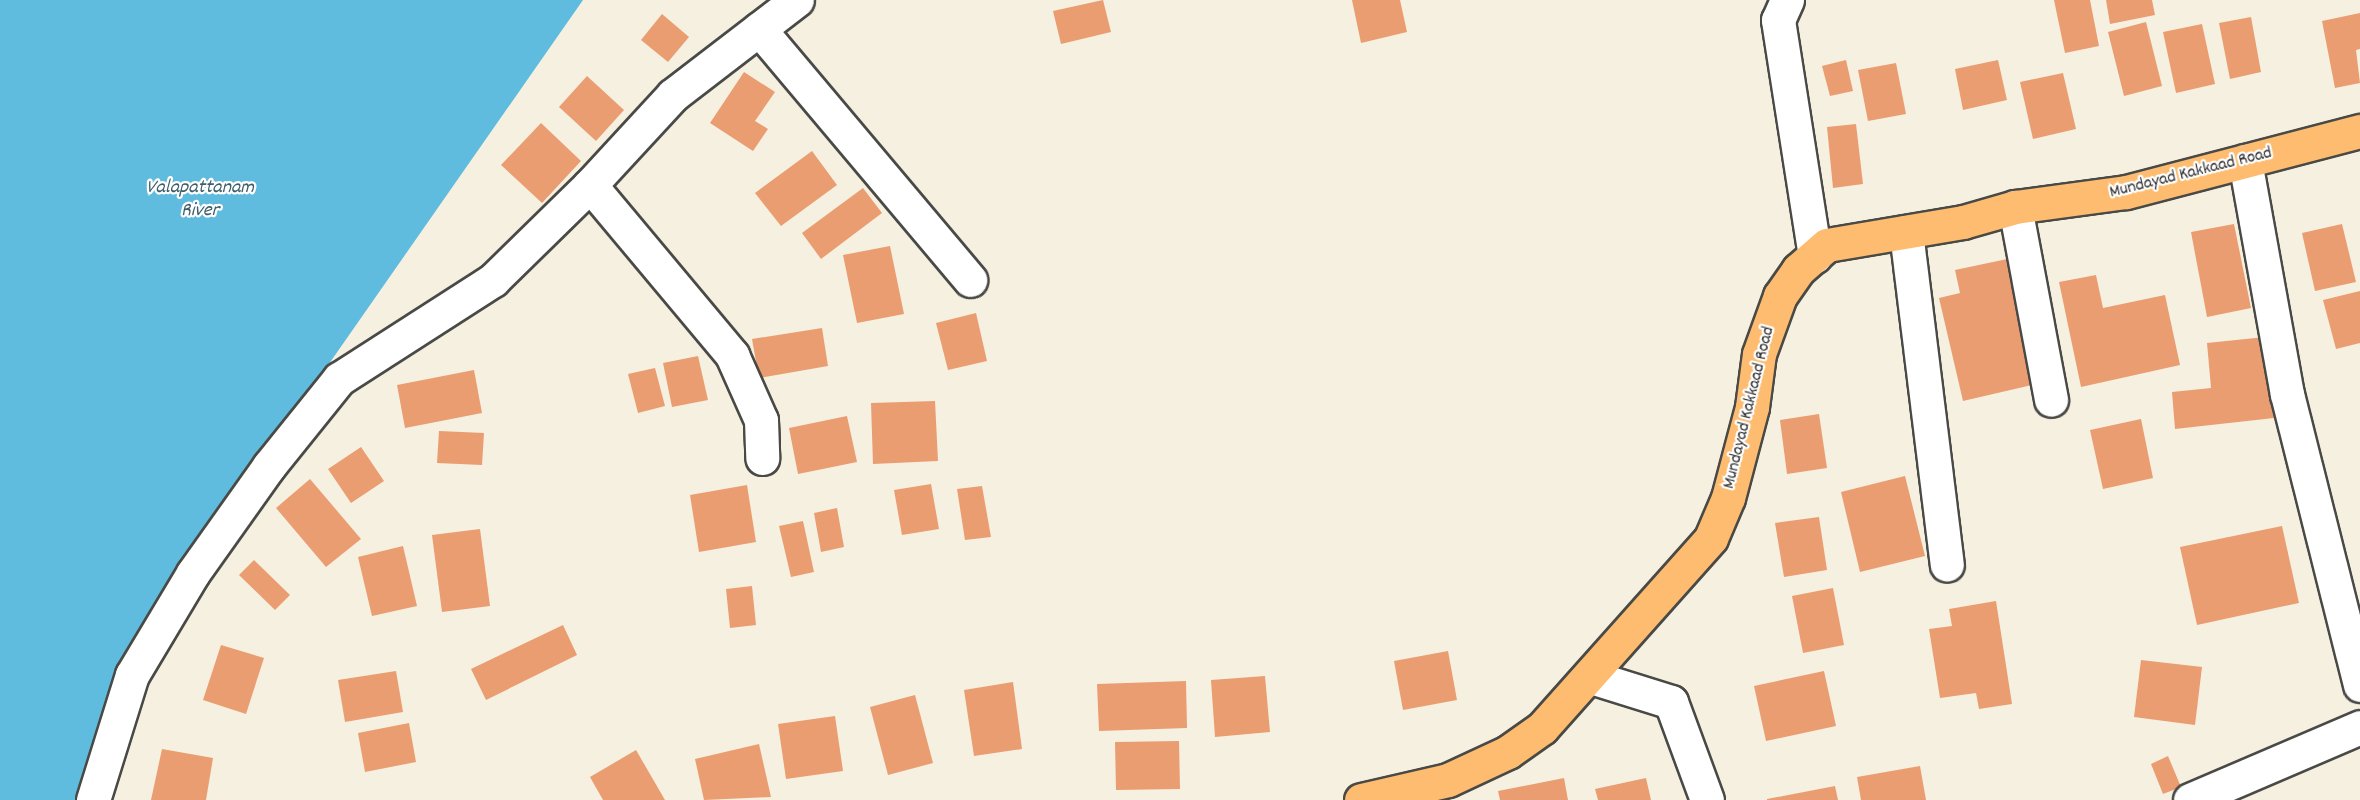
<!DOCTYPE html>
<style>
body{margin:0}
#map{position:relative;width:2360px;height:800px;overflow:hidden;background:#f6f0e0;font-family:Dekko,sans-serif}
div>[style]{position:absolute}
.water>*{inset:0;background:#60bcde}
.building>*{inset:0;background:#ea9d71}
.roads{filter:drop-shadow(2px 0 #494946) drop-shadow(-2px 0 #494946) drop-shadow(0 2px #494946) drop-shadow(0 -2px #494946)}
.minor>*{height:33px;margin:-16.5px;padding:0 16.5px;transform-origin:16.5px;border-radius:16.5px;background:#fff}
.major>*{height:33px;margin:-16.5px;padding:0 16.5px;transform-origin:16.5px;border-radius:16.5px;background:#fdbc70}
span{translate:-50% -50%;white-space:nowrap;text-align:center;line-height:1.15;-webkit-text-stroke:4.5px #fff;paint-order:stroke}
.street-label{font-size:18px;color:#2b2b2b}
.water-label{font-size:20px;color:#3e5e6a;font-style:italic}
</style>
<div id="map">
<div class="water">
<i style="clip-path:polygon(0 0,583px 0,125px 656px,81px 800px,0 800px)"></i>
</div>
<div class="building">
<i style="clip-path:polygon(1103px 0,1111px 32px,1061px 44px,1053px 11px)"></i>
<i style="clip-path:polygon(1352px 0,1400px 0,1407px 32px,1361px 43px)"></i>
<i style="clip-path:polygon(2054px 0,2090px 0,2099px 46px,2065px 53px)"></i>
<i style="clip-path:polygon(2106px 0,2152px 0,2155px 15px,2110px 24px)"></i>
<i style="clip-path:polygon(2360px 13px,2360px 49px,2356px 50px,2360px 83px,2335px 88px,2322px 21px)"></i>
<i style="clip-path:polygon(662px 14px,689px 37px,668px 62px,641px 40px)"></i>
<i style="clip-path:polygon(2251px 17px,2261px 72px,2230px 79px,2219px 23px)"></i>
<i style="clip-path:polygon(2146px 22px,2162px 86px,2124px 96px,2108px 32px)"></i>
<i style="clip-path:polygon(2202px 24px,2215px 84px,2176px 93px,2163px 32px)"></i>
<i style="clip-path:polygon(1846px 60px,1853px 91px,1830px 96px,1822px 66px)"></i>
<i style="clip-path:polygon(1998px 60px,2007px 100px,1963px 110px,1955px 69px)"></i>
<i style="clip-path:polygon(1896px 63px,1906px 114px,1868px 121px,1858px 70px)"></i>
<i style="clip-path:polygon(744px 72px,775px 92px,755px 121px,768px 129px,753px 151px,710px 123px)"></i>
<i style="clip-path:polygon(2063px 73px,2076px 129px,2033px 139px,2020px 82px)"></i>
<i style="clip-path:polygon(587px 76px,624px 110px,596px 141px,559px 107px)"></i>
<i style="clip-path:polygon(541px 123px,581px 161px,542px 203px,501px 165px)"></i>
<i style="clip-path:polygon(1856px 124px,1863px 184px,1833px 188px,1827px 127px)"></i>
<i style="clip-path:polygon(812px 151px,837px 185px,781px 226px,755px 193px)"></i>
<i style="clip-path:polygon(863px 188px,882px 213px,821px 259px,802px 233px)"></i>
<i style="clip-path:polygon(2234px 224px,2251px 308px,2207px 317px,2191px 232px)"></i>
<i style="clip-path:polygon(2342px 224px,2356px 282px,2315px 291px,2302px 233px)"></i>
<i style="clip-path:polygon(890px 246px,904px 314px,857px 323px,843px 255px)"></i>
<i style="clip-path:polygon(2012px 258px,2041px 383px,1963px 401px,1939px 298px,1960px 293px,1955px 270px)"></i>
<i style="clip-path:polygon(2096px 275px,2103px 308px,2165px 295px,2180px 365px,2081px 387px,2059px 282px)"></i>
<i style="clip-path:polygon(2360px 291px,2360px 343px,2336px 349px,2323px 300px)"></i>
<i style="clip-path:polygon(976px 313px,987px 361px,948px 370px,936px 323px)"></i>
<i style="clip-path:polygon(822px 328px,828px 366px,759px 378px,752px 339px)"></i>
<i style="clip-path:polygon(2265px 337px,2274px 418px,2175px 429px,2172px 392px,2211px 388px,2207px 343px)"></i>
<i style="clip-path:polygon(698px 356px,708px 400px,672px 407px,663px 363px)"></i>
<i style="clip-path:polygon(655px 368px,665px 406px,638px 413px,628px 374px)"></i>
<i style="clip-path:polygon(474px 370px,482px 413px,405px 428px,397px 385px)"></i>
<i style="clip-path:polygon(935px 401px,938px 461px,873px 464px,871px 403px)"></i>
<i style="clip-path:polygon(1819px 414px,1827px 468px,1787px 474px,1780px 420px)"></i>
<i style="clip-path:polygon(847px 416px,857px 462px,798px 474px,789px 428px)"></i>
<i style="clip-path:polygon(2141px 419px,2153px 478px,2103px 489px,2090px 430px)"></i>
<i style="clip-path:polygon(439px 431px,484px 433px,482px 465px,437px 463px)"></i>
<i style="clip-path:polygon(361px 447px,384px 481px,351px 503px,328px 469px)"></i>
<i style="clip-path:polygon(1905px 476px,1925px 556px,1860px 572px,1841px 492px)"></i>
<i style="clip-path:polygon(310px 479px,361px 539px,326px 567px,276px 508px)"></i>
<i style="clip-path:polygon(931px 484px,939px 529px,902px 535px,894px 490px)"></i>
<i style="clip-path:polygon(747px 485px,756px 542px,699px 552px,690px 495px)"></i>
<i style="clip-path:polygon(982px 486px,991px 537px,965px 540px,957px 489px)"></i>
<i style="clip-path:polygon(837px 508px,844px 547px,821px 552px,814px 513px)"></i>
<i style="clip-path:polygon(1819px 517px,1827px 570px,1784px 577px,1775px 523px)"></i>
<i style="clip-path:polygon(803px 521px,814px 572px,791px 577px,779px 526px)"></i>
<i style="clip-path:polygon(2282px 526px,2299px 603px,2197px 625px,2180px 547px)"></i>
<i style="clip-path:polygon(480px 529px,490px 606px,442px 612px,432px 535px)"></i>
<i style="clip-path:polygon(403px 546px,417px 606px,372px 616px,358px 557px)"></i>
<i style="clip-path:polygon(254px 560px,290px 595px,275px 610px,239px 575px)"></i>
<i style="clip-path:polygon(752px 586px,756px 625px,730px 628px,726px 589px)"></i>
<i style="clip-path:polygon(1833px 588px,1844px 645px,1803px 653px,1792px 596px)"></i>
<i style="clip-path:polygon(1996px 601px,2012px 704px,1979px 709px,1976px 693px,1940px 698px,1929px 629px,1952px 626px,1949px 609px)"></i>
<i style="clip-path:polygon(563px 625px,577px 655px,486px 700px,471px 669px)"></i>
<i style="clip-path:polygon(221px 645px,264px 658px,246px 714px,203px 700px)"></i>
<i style="clip-path:polygon(1448px 651px,1457px 700px,1403px 710px,1394px 661px)"></i>
<i style="clip-path:polygon(2141px 660px,2202px 667px,2195px 725px,2134px 717px)"></i>
<i style="clip-path:polygon(396px 671px,403px 712px,345px 722px,338px 680px)"></i>
<i style="clip-path:polygon(1824px 671px,1836px 726px,1766px 741px,1754px 686px)"></i>
<i style="clip-path:polygon(1265px 676px,1270px 732px,1215px 737px,1211px 680px)"></i>
<i style="clip-path:polygon(1186px 681px,1187px 728px,1099px 731px,1097px 684px)"></i>
<i style="clip-path:polygon(1013px 682px,1022px 749px,974px 756px,964px 690px)"></i>
<i style="clip-path:polygon(915px 695px,933px 763px,888px 775px,870px 707px)"></i>
<i style="clip-path:polygon(835px 716px,843px 771px,786px 779px,778px 724px)"></i>
<i style="clip-path:polygon(409px 723px,416px 762px,365px 772px,358px 733px)"></i>
<i style="clip-path:polygon(1179px 741px,1180px 789px,1116px 790px,1115px 742px)"></i>
<i style="clip-path:polygon(759px 744px,771px 797px,704px 800px,695px 759px)"></i>
<i style="clip-path:polygon(162px 749px,213px 758px,206px 800px,151px 800px)"></i>
<i style="clip-path:polygon(636px 750px,665px 800px,603px 800px,590px 777px)"></i>
<i style="clip-path:polygon(2168px 756px,2181px 787px,2163px 794px,2151px 764px)"></i>
<i style="clip-path:polygon(1920px 766px,1926px 800px,1861px 800px,1857px 777px)"></i>
<i style="clip-path:polygon(1564px 778px,1568px 800px,1500px 800px,1498px 791px)"></i>
<i style="clip-path:polygon(1646px 778px,1651px 800px,1598px 800px,1595px 789px)"></i>
<i style="clip-path:polygon(1835px 786px,1838px 800px,1767px 800px,1767px 799px)"></i>
</div>
<div class="roads">
<div class="minor">
<i style="left:1787px;top:0;width:22px;rotate:114deg"></i>
<i style="left:1778px;top:20px;width:239px;rotate:81.1deg"></i>
<i style="left:759px;top:29px;width:328px;rotate:49.9deg"></i>
<i style="left:2245px;top:161px;width:237px;rotate:79.8deg"></i>
<i style="left:2287px;top:394px;width:300px;rotate:75.9deg"></i>
<i style="left:590px;top:185px;width:222px;rotate:50.1deg"></i>
<i style="left:732px;top:355px;width:71px;rotate:66deg"></i>
<i style="left:761px;top:420px;width:38px;rotate:88deg"></i>
<i style="left:2015px;top:207px;width:196px;rotate:79.4deg"></i>
<i style="left:1906px;top:232px;width:335px;rotate:83deg"></i>
<i style="left:1591px;top:677px;width:84px;rotate:17.4deg"></i>
<i style="left:1671px;top:702px;width:104px;rotate:69.8deg"></i>
<i style="left:93px;top:800px;width:131px;rotate:-72.7deg"></i>
<i style="left:132px;top:675px;width:119px;rotate:-59.1deg"></i>
<i style="left:193px;top:573px;width:131px;rotate:-54.6deg"></i>
<i style="left:269px;top:466px;width:112px;rotate:-51.2deg"></i>
<i style="left:339px;top:379px;width:183px;rotate:-32.7deg"></i>
<i style="left:493px;top:280px;width:136px;rotate:-44.4deg"></i>
<i style="left:590px;top:185px;width:122px;rotate:-47.3deg"></i>
<i style="left:673px;top:95px;width:156px;rotate:-37.5deg"></i>
<i style="left:2190px;top:800px;width:185px;rotate:-23.2deg"></i>
</div>
<div class="major">
<i style="left:1361px;top:800px;width:89px;rotate:-12.9deg"></i>
<i style="left:1448px;top:780px;width:66px;rotate:-25deg"></i>
<i style="left:1508px;top:752px;width:42px;rotate:-35.2deg"></i>
<i style="left:1542px;top:728px;width:254px;rotate:-48.3deg"></i>
<i style="left:1711px;top:538px;width:43px;rotate:-67deg"></i>
<i style="left:1728px;top:498px;width:94px;rotate:-75.2deg"></i>
<i style="left:1752px;top:407px;width:53px;rotate:-82.5deg"></i>
<i style="left:1759px;top:354px;width:62px;rotate:-70.1deg"></i>
<i style="left:1780px;top:296px;width:32px;rotate:-55deg"></i>
<i style="left:1798px;top:270px;width:38px;rotate:-41deg"></i>
<i style="left:1827px;top:245px;width:138px;rotate:-9.6deg"></i>
<i style="left:1963px;top:222px;width:54px;rotate:-16.1deg"></i>
<i style="left:2015px;top:207px;width:112px;rotate:-7.7deg"></i>
<i style="left:2126px;top:192px;width:242px;rotate:-14.6deg"></i>
</div>
</div>
<div class="street-label">
<span style="left:2191px;top:174px;rotate:-14deg">Mundayad Kakkaad Road</span>
<span style="left:1750px;top:408px;rotate:-76deg">Mundayad Kakkaad Road</span>
</div>
<div class="water-label">
<span style="left:200px;top:200px">Valapattanam<br>River</span>
</div>
</div>
